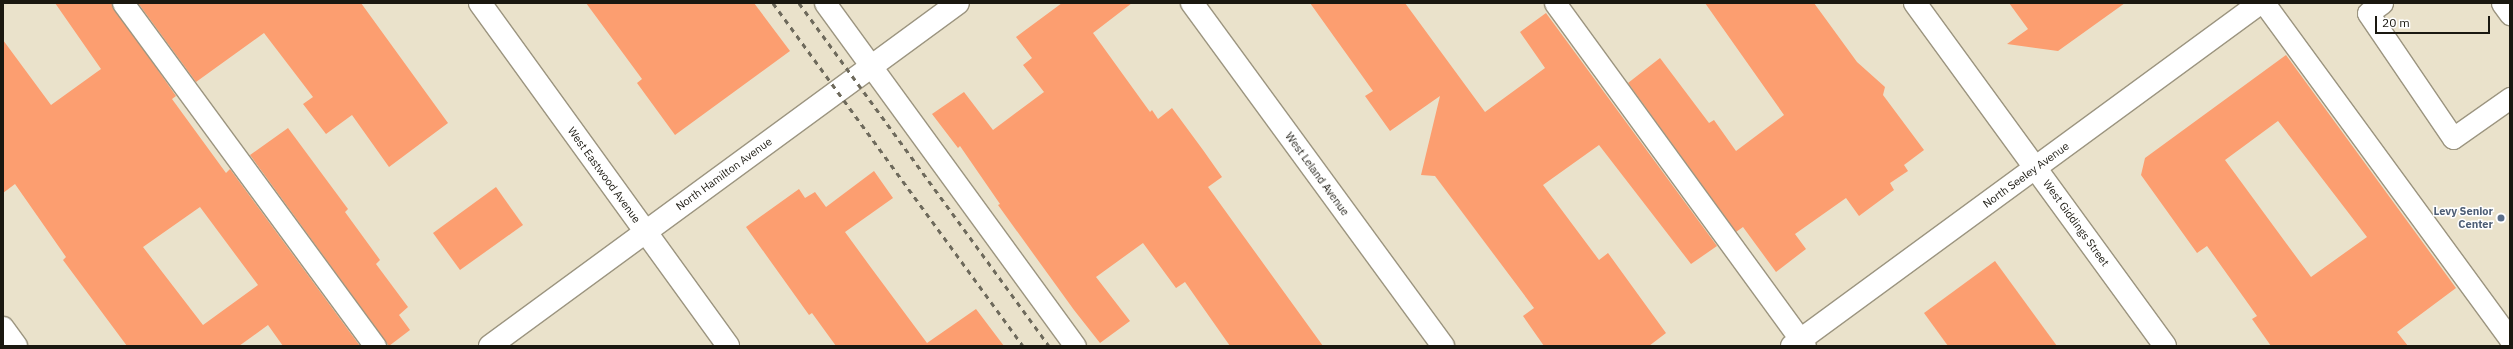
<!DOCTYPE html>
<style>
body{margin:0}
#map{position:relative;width:2513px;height:349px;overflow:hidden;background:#eae2cb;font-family:"IBM Plex Sans",sans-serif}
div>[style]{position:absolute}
.building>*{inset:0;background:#fc9e70}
.roads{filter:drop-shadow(1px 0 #9c9580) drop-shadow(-1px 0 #9c9580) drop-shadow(0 1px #9c9580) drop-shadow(0 -1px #9c9580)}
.service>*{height:21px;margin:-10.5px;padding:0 10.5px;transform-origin:10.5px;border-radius:10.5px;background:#fff}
.minor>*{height:22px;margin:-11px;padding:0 11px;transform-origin:11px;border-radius:11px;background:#fff}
.tertiary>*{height:22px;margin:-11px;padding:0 11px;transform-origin:11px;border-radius:11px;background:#fff}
.rail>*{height:3px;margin-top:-1.5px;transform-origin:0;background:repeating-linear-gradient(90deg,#6e6a5c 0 5px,transparent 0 10px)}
.dots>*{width:11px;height:11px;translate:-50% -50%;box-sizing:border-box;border:2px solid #fff;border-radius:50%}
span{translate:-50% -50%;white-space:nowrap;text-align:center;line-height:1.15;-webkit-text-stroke:3px #fff;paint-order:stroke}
.street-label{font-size:11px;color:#1a1810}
.service-label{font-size:11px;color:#4e5e75;font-weight:700}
.right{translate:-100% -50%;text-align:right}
.frame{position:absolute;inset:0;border:4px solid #1a1810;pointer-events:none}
.scale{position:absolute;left:2375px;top:16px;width:115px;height:18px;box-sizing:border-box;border:2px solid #1a1810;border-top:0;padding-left:5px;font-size:12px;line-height:14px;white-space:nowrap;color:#1a1810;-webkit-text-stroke:3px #fff;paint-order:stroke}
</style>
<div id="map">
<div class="building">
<i style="clip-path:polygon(evenodd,55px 3px,111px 3px,176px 96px,172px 99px,226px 173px,230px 169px,360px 346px,283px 346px,268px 325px,239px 346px,127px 346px,63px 260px,66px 257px,15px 184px,3px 193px,3px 40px,51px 105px,101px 69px,55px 3px,200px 207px,258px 285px,203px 325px,143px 247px,200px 207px)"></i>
<i style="clip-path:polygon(138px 3px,361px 3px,448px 123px,389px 167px,352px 115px,326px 134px,303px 104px,313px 97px,264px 33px,196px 82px)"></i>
<i style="clip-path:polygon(586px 3px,754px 3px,790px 51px,675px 135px,637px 83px,642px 79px)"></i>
<i style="clip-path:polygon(1062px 3px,1132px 3px,1093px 33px,1150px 112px,1152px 110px,1158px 119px,1172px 108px,1203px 150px,1222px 177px,1208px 187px,1323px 346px,1230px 346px,1185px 282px,1176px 288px,1143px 243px,1096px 277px,1130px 321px,1100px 343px,1074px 310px,998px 205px,1000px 204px,960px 146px,958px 148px,932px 114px,964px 92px,993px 130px,1044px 92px,1023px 65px,1032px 58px,1016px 37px)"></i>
<i style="clip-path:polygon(1310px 3px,1405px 3px,1485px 112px,1545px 68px,1520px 32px,1546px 13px,1717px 246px,1691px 264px,1599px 145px,1543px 185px,1599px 260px,1608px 253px,1666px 333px,1649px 346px,1544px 346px,1523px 316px,1534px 308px,1435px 176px,1421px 175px,1440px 96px,1390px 131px,1365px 96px,1373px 91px)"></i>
<i style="clip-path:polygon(1705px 3px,1814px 3px,1857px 62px,1885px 87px,1883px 95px,1924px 150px,1904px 165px,1908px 171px,1890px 183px,1894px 190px,1859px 216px,1846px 198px,1795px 234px,1806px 249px,1776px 272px,1743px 227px,1736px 232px,1628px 83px,1660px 58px,1709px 123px,1714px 120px,1736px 151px,1784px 115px)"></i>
<i style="clip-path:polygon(2009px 3px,2125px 3px,2058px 51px,2007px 44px,2028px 29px)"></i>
<i style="clip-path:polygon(evenodd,2286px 55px,2456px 288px,2397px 332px,2408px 346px,2271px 346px,2252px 319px,2257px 316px,2207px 246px,2197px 253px,2141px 175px,2145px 158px,2286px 55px,2278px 121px,2367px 237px,2311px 277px,2225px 160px,2278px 121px)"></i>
<i style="clip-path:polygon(288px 128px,348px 209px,345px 212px,380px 260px,376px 264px,408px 307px,399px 315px,410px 330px,389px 346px,250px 155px)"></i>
<i style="clip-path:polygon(874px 171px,893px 198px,845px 232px,872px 269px,927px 343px,976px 309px,1004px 346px,836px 346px,812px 313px,809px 315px,746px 227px,799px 189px,805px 198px,815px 192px,826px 207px)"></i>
<i style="clip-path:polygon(496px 187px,523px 225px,460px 270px,433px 233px)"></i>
<i style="clip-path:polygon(1995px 261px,2057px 346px,1948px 346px,1924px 313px)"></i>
</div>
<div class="roads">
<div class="service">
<i style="left:123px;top:3px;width:426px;rotate:53.7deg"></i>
<i style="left:825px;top:3px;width:424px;rotate:53.9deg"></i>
<i style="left:1555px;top:3px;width:424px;rotate:53.9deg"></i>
<i style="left:2264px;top:3px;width:416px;rotate:53.8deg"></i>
<i style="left:2382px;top:3px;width:17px;rotate:144deg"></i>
<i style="left:2368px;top:13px;width:151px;rotate:55.8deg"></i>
<i style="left:2453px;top:138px;width:70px;rotate:-35.1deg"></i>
<i style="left:2502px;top:3px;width:14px;rotate:54deg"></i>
</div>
<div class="minor">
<i style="left:480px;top:3px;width:423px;rotate:54.1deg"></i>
<i style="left:1192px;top:3px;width:425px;rotate:53.8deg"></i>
<i style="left:1915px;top:3px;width:424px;rotate:53.9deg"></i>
<i style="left:490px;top:346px;width:580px;rotate:-36.24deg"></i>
<i style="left:1792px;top:346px;width:580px;rotate:-36.24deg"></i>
</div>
<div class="tertiary">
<i style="left:3px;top:328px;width:22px;rotate:54deg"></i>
</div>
</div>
<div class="rail">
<i style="left:773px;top:3px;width:424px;rotate:53.9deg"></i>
<i style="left:799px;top:3px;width:424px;rotate:53.9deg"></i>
</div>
<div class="dots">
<i style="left:2501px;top:218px;background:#5c6f8a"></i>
</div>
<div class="street-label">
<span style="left:724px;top:174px;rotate:-36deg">North Hamilton Avenue</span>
<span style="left:1317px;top:174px;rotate:54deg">West Leland Avenue</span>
<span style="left:604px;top:175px;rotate:54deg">West Eastwood Avenue</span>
<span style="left:2026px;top:175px;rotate:-36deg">North Seeley Avenue</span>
<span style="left:2076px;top:223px;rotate:54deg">West Giddings Street</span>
</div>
<div class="service-label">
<span class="right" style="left:2493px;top:218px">Levy Senior<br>Center</span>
</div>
<div class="frame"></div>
<div class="scale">20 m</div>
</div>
